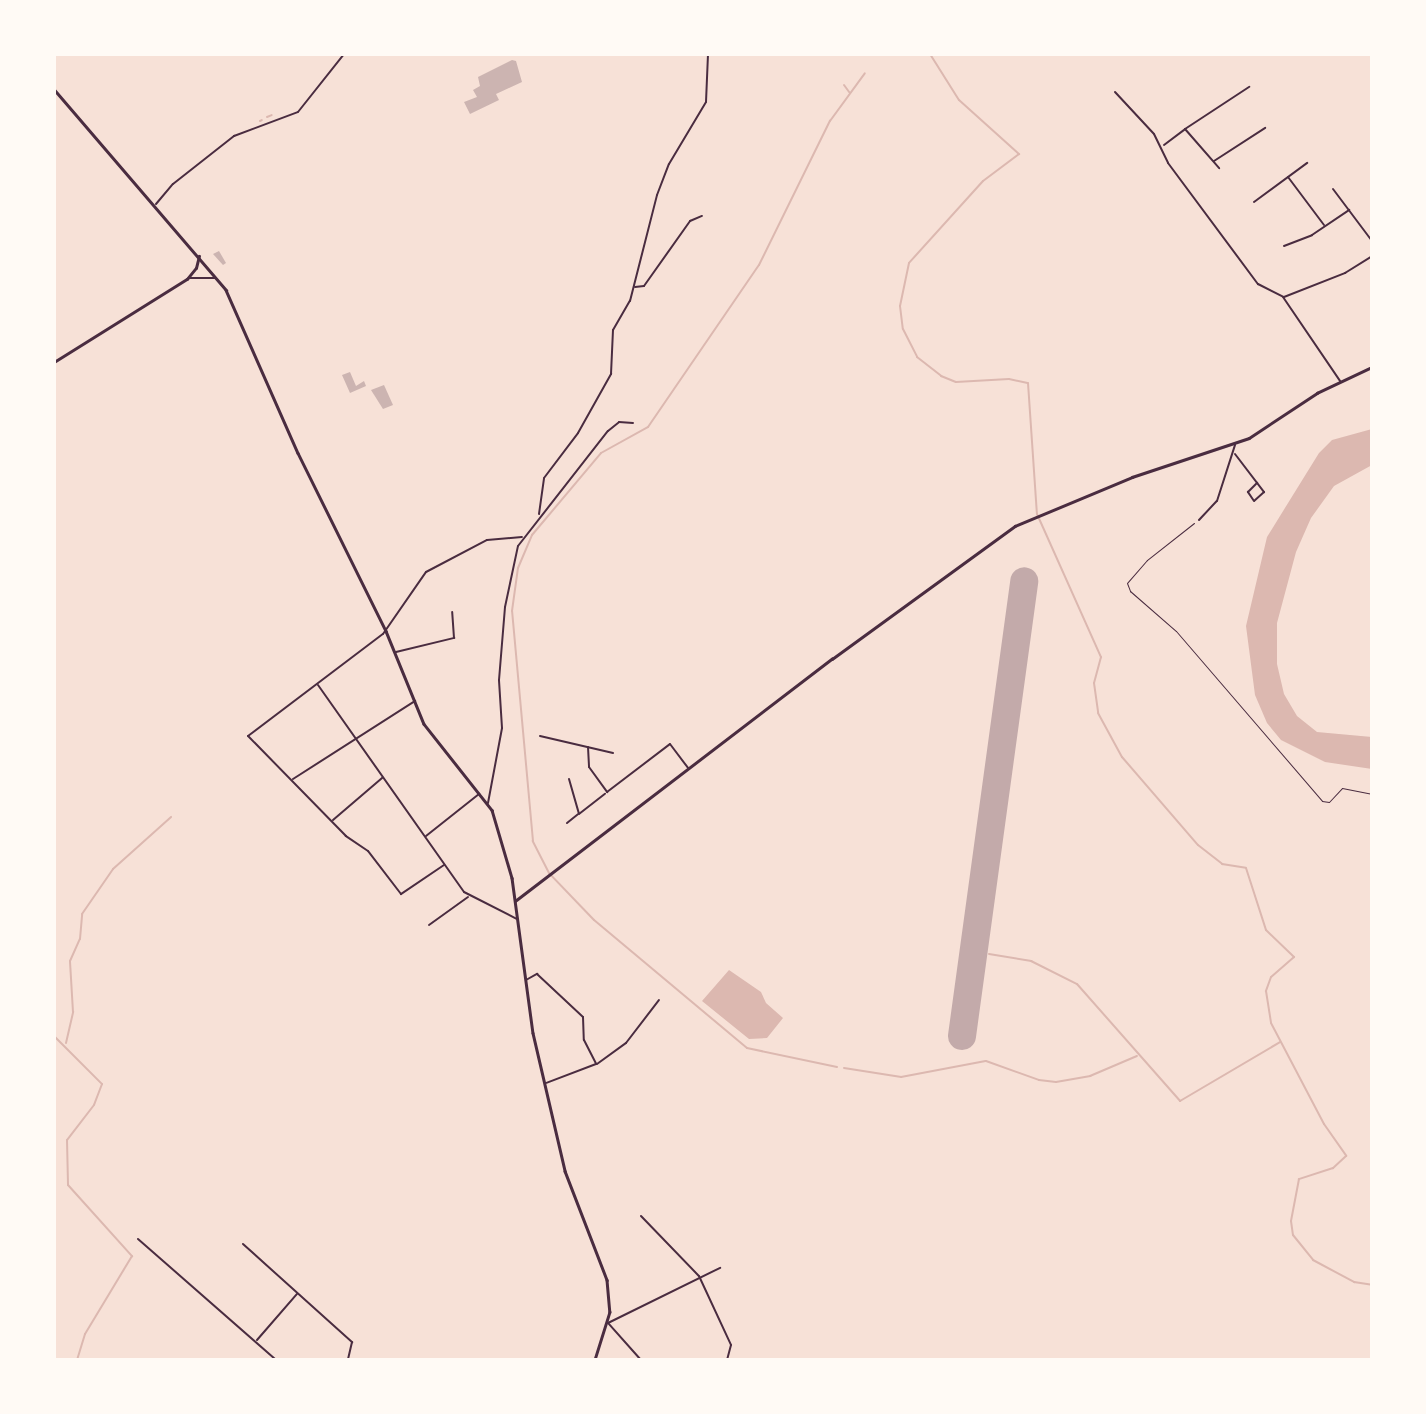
<!DOCTYPE html>
<style>
body{margin:0}
#map{position:relative;width:1426px;height:1414px;overflow:hidden;background:#f7e1d7;font-family:Montserrat,sans-serif}
div>[style]{position:absolute}
.water>*{inset:0;background:#dcb8b0}
.stream>*{height:2px;margin:-1px;padding:0 1px;transform-origin:1px;border-radius:1px;background:#dcb8b0}
.runway>*{height:28px;margin:-14px;padding:0 14px;transform-origin:14px;border-radius:14px;background:#c3aaaa}
.building>*{inset:0;background:#ccb4b1}
.path>*{height:1px;margin:-0.5px;padding:0 0.5px;transform-origin:0.5px;border-radius:0.5px;background:#4a2c40}
.minor>*{height:2px;margin:-1px;padding:0 1px;transform-origin:1px;border-radius:1px;background:#4a2c40}
.tertiary>*{height:2.5px;margin:-1.25px;padding:0 1.25px;transform-origin:1.25px;border-radius:1.25px;background:#4a2c40}
span{translate:-50% -50%;white-space:nowrap;text-align:center;line-height:1.15;-webkit-text-stroke:6px #fffaf5;paint-order:stroke}
.frame{position:absolute;inset:0;border:56px solid #fffaf5;pointer-events:none}
</style>
<div id="map">
<div class="water">
<i style="clip-path:polygon(1372px 429px,1372px 465px,1334px 486px,1311px 518px,1296px 552px,1277px 623px,1277px 664px,1284px 694px,1297px 716px,1317px 732px,1372px 737px,1372px 769px,1325px 762px,1281px 740px,1267px 723px,1255px 695px,1246px 626px,1267px 537px,1319px 453px,1332px 440px)"></i>
<i style="clip-path:polygon(729px 970px,761px 992px,766px 1003px,783px 1018px,767px 1038px,749px 1039px,702px 1001px)"></i>
</div>
<div class="stream">
<i style="left:930px;top:54px;width:54px;rotate:57.8deg"></i>
<i style="left:959px;top:100px;width:81px;rotate:42deg"></i>
<i style="left:1019px;top:154px;width:45px;rotate:143.1deg"></i>
<i style="left:983px;top:181px;width:110px;rotate:132.1deg"></i>
<i style="left:909px;top:263px;width:44px;rotate:101.8deg"></i>
<i style="left:900px;top:306px;width:23px;rotate:83deg"></i>
<i style="left:903px;top:329px;width:31px;rotate:63deg"></i>
<i style="left:917px;top:357px;width:31px;rotate:38deg"></i>
<i style="left:941px;top:376px;width:16px;rotate:22deg"></i>
<i style="left:956px;top:382px;width:53px;rotate:-3.2deg"></i>
<i style="left:1009px;top:379px;width:19px;rotate:12deg"></i>
<i style="left:1028px;top:383px;width:131px;rotate:86.1deg"></i>
<i style="left:1037px;top:514px;width:157px;rotate:65.9deg"></i>
<i style="left:1101px;top:657px;width:27px;rotate:105deg"></i>
<i style="left:1094px;top:683px;width:30px;rotate:82deg"></i>
<i style="left:1098px;top:713px;width:50px;rotate:61.4deg"></i>
<i style="left:1122px;top:757px;width:116px;rotate:49.2deg"></i>
<i style="left:1198px;top:845px;width:31px;rotate:38deg"></i>
<i style="left:1222px;top:864px;width:24px;rotate:9deg"></i>
<i style="left:1246px;top:868px;width:65px;rotate:72.1deg"></i>
<i style="left:1266px;top:930px;width:39px;rotate:44deg"></i>
<i style="left:1294px;top:957px;width:30px;rotate:139deg"></i>
<i style="left:1271px;top:977px;width:15px;rotate:110deg"></i>
<i style="left:1266px;top:991px;width:32px;rotate:81deg"></i>
<i style="left:1271px;top:1023px;width:114px;rotate:62.3deg"></i>
<i style="left:1324px;top:1124px;width:39px;rotate:55deg"></i>
<i style="left:1346px;top:1156px;width:18px;rotate:137deg"></i>
<i style="left:1333px;top:1168px;width:36px;rotate:162deg"></i>
<i style="left:1299px;top:1179px;width:43px;rotate:100.8deg"></i>
<i style="left:1291px;top:1221px;width:14px;rotate:82deg"></i>
<i style="left:1293px;top:1235px;width:32px;rotate:51deg"></i>
<i style="left:1313px;top:1260px;width:47px;rotate:28.2deg"></i>
<i style="left:1354px;top:1282px;width:18px;rotate:9deg"></i>
<i style="left:844px;top:85px;width:9px;rotate:54deg"></i>
<i style="left:267px;top:117px;width:5px;rotate:-22deg"></i>
<i style="left:260px;top:121px;width:2px;rotate:-27deg"></i>
<i style="left:989px;top:954px;width:43px;rotate:9.5deg"></i>
<i style="left:1031px;top:961px;width:51px;rotate:26.6deg"></i>
<i style="left:1077px;top:984px;width:156px;rotate:48.6deg"></i>
<i style="left:1180px;top:1101px;width:116px;rotate:-30.5deg"></i>
<i style="left:54px;top:1036px;width:68px;rotate:45deg"></i>
<i style="left:102px;top:1084px;width:22px;rotate:111deg"></i>
<i style="left:94px;top:1105px;width:44px;rotate:127.6deg"></i>
<i style="left:67px;top:1140px;width:45px;rotate:88.7deg"></i>
<i style="left:68px;top:1185px;width:96px;rotate:48deg"></i>
<i style="left:132px;top:1256px;width:91px;rotate:121.1deg"></i>
<i style="left:85px;top:1334px;width:27px;rotate:107deg"></i>
<i style="left:66px;top:1043px;width:32px;rotate:-77deg"></i>
<i style="left:73px;top:1012px;width:51px;rotate:-93.4deg"></i>
<i style="left:70px;top:961px;width:24px;rotate:-66deg"></i>
<i style="left:80px;top:939px;width:25px;rotate:-85deg"></i>
<i style="left:82px;top:914px;width:55px;rotate:-55.4deg"></i>
<i style="left:113px;top:869px;width:78px;rotate:-41.9deg"></i>
<i style="left:837px;top:1067px;width:92px;rotate:-168.1deg"></i>
<i style="left:747px;top:1048px;width:199px;rotate:-140.1deg"></i>
<i style="left:594px;top:920px;width:65px;rotate:-133.8deg"></i>
<i style="left:549px;top:873px;width:36px;rotate:-117deg"></i>
<i style="left:533px;top:841px;width:231px;rotate:-95.2deg"></i>
<i style="left:512px;top:611px;width:43px;rotate:-82.1deg"></i>
<i style="left:518px;top:568px;width:36px;rotate:-67deg"></i>
<i style="left:532px;top:535px;width:107px;rotate:-49.9deg"></i>
<i style="left:601px;top:453px;width:54px;rotate:-29deg"></i>
<i style="left:648px;top:427px;width:196px;rotate:-55.6deg"></i>
<i style="left:759px;top:265px;width:161px;rotate:-63.8deg"></i>
<i style="left:830px;top:121px;width:59px;rotate:-53.9deg"></i>
<i style="left:844px;top:1068px;width:58px;rotate:9deg"></i>
<i style="left:901px;top:1077px;width:86px;rotate:-10.7deg"></i>
<i style="left:986px;top:1061px;width:56px;rotate:19.7deg"></i>
<i style="left:1039px;top:1080px;width:17px;rotate:7deg"></i>
<i style="left:1056px;top:1082px;width:35px;rotate:-10deg"></i>
<i style="left:1090px;top:1076px;width:51px;rotate:-23.1deg"></i>
</div>
<div class="runway">
<i style="left:962px;top:1036px;width:459px;rotate:-82.2deg"></i>
</div>
<div class="building">
<i style="clip-path:polygon(512px 60px,516px 61px,522px 82px,496px 94px,499px 100px,470px 114px,464px 102px,477px 97px,473px 90px,480px 86px,478px 77px)"></i>
<i style="clip-path:polygon(219px 251px,226px 263px,223px 265px,213px 254px)"></i>
<i style="clip-path:polygon(350px 372px,356px 386px,364px 381px,366px 386px,350px 393px,342px 375px)"></i>
<i style="clip-path:polygon(384px 385px,393px 405px,383px 409px,371px 390px)"></i>
</div>
<div class="path">
<i style="left:1194px;top:523px;width:60px;rotate:141.8deg"></i>
<i style="left:1147px;top:560px;width:30px;rotate:131deg"></i>
<i style="left:1127px;top:583px;width:9px;rotate:69deg"></i>
<i style="left:1130px;top:591px;width:61px;rotate:41deg"></i>
<i style="left:1176px;top:631px;width:224px;rotate:49.3deg"></i>
<i style="left:1322px;top:801px;width:7px;rotate:8deg"></i>
<i style="left:1329px;top:802px;width:19px;rotate:-47deg"></i>
<i style="left:1342px;top:788px;width:31px;rotate:11deg"></i>
</div>
<div class="minor">
<i style="left:1115px;top:92px;width:57px;rotate:47.1deg"></i>
<i style="left:1154px;top:134px;width:32px;rotate:64deg"></i>
<i style="left:1168px;top:163px;width:151px;rotate:53.4deg"></i>
<i style="left:1258px;top:284px;width:28px;rotate:27deg"></i>
<i style="left:1283px;top:297px;width:102px;rotate:55.8deg"></i>
<i style="left:1185px;top:129px;width:77px;rotate:-33.3deg"></i>
<i style="left:1164px;top:145px;width:26px;rotate:-37deg"></i>
<i style="left:1185px;top:129px;width:52px;rotate:48.9deg"></i>
<i style="left:1214px;top:161px;width:61px;rotate:-32.9deg"></i>
<i style="left:1288px;top:177px;width:60px;rotate:53.1deg"></i>
<i style="left:1333px;top:189px;width:65px;rotate:53.1deg"></i>
<i style="left:1254px;top:202px;width:66px;rotate:-36.3deg"></i>
<i style="left:156px;top:204px;width:26px;rotate:-50deg"></i>
<i style="left:173px;top:184px;width:78px;rotate:-38.2deg"></i>
<i style="left:234px;top:136px;width:68px;rotate:-20.6deg"></i>
<i style="left:298px;top:112px;width:74px;rotate:-51.6deg"></i>
<i style="left:1284px;top:246px;width:30px;rotate:-21deg"></i>
<i style="left:1312px;top:235px;width:45px;rotate:-34deg"></i>
<i style="left:635px;top:287px;width:9px;rotate:-6deg"></i>
<i style="left:644px;top:286px;width:80px;rotate:-54.7deg"></i>
<i style="left:690px;top:221px;width:13px;rotate:-23deg"></i>
<i style="left:1284px;top:297px;width:66px;rotate:-21.5deg"></i>
<i style="left:1345px;top:273px;width:32px;rotate:-32deg"></i>
<i style="left:1235px;top:454px;width:48px;rotate:52.7deg"></i>
<i style="left:1264px;top:492px;width:13px;rotate:138deg"></i>
<i style="left:1254px;top:501px;width:11px;rotate:-124deg"></i>
<i style="left:1248px;top:492px;width:13px;rotate:-45deg"></i>
<i style="left:539px;top:514px;width:36px;rotate:-82deg"></i>
<i style="left:544px;top:478px;width:56px;rotate:-52.9deg"></i>
<i style="left:578px;top:433px;width:68px;rotate:-60.8deg"></i>
<i style="left:611px;top:374px;width:44px;rotate:-87.4deg"></i>
<i style="left:613px;top:330px;width:34px;rotate:-60deg"></i>
<i style="left:630px;top:301px;width:109px;rotate:-75.7deg"></i>
<i style="left:657px;top:195px;width:33px;rotate:-69deg"></i>
<i style="left:669px;top:164px;width:72px;rotate:-59.2deg"></i>
<i style="left:706px;top:102px;width:48px;rotate:-87.6deg"></i>
<i style="left:1199px;top:520px;width:26px;rotate:-47deg"></i>
<i style="left:1217px;top:501px;width:59px;rotate:-72.2deg"></i>
<i style="left:396px;top:652px;width:60px;rotate:-13.6deg"></i>
<i style="left:454px;top:638px;width:26px;rotate:-94deg"></i>
<i style="left:318px;top:685px;width:253px;rotate:54.8deg"></i>
<i style="left:464px;top:892px;width:59px;rotate:27deg"></i>
<i style="left:540px;top:736px;width:75px;rotate:13.1deg"></i>
<i style="left:588px;top:747px;width:20px;rotate:87deg"></i>
<i style="left:589px;top:767px;width:31px;rotate:54deg"></i>
<i style="left:607px;top:792px;width:79px;rotate:-37.3deg"></i>
<i style="left:670px;top:744px;width:30px;rotate:53deg"></i>
<i style="left:293px;top:779px;width:145px;rotate:-32.6deg"></i>
<i style="left:569px;top:779px;width:36px;rotate:74deg"></i>
<i style="left:579px;top:814px;width:33px;rotate:-38deg"></i>
<i style="left:488px;top:803px;width:76px;rotate:-79.4deg"></i>
<i style="left:502px;top:728px;width:48px;rotate:-93.6deg"></i>
<i style="left:499px;top:680px;width:73px;rotate:-85.3deg"></i>
<i style="left:505px;top:607px;width:62px;rotate:-78deg"></i>
<i style="left:518px;top:546px;width:146px;rotate:-52deg"></i>
<i style="left:608px;top:431px;width:14px;rotate:-39deg"></i>
<i style="left:619px;top:422px;width:14px;rotate:4deg"></i>
<i style="left:333px;top:820px;width:65px;rotate:-40.6deg"></i>
<i style="left:567px;top:823px;width:14px;rotate:-39deg"></i>
<i style="left:426px;top:836px;width:68px;rotate:-38.4deg"></i>
<i style="left:444px;top:865px;width:52px;rotate:146deg"></i>
<i style="left:401px;top:894px;width:54px;rotate:-127.5deg"></i>
<i style="left:368px;top:851px;width:27px;rotate:-146deg"></i>
<i style="left:346px;top:836px;width:140px;rotate:-134.4deg"></i>
<i style="left:248px;top:736px;width:169px;rotate:-37.1deg"></i>
<i style="left:383px;top:634px;width:75px;rotate:-55.3deg"></i>
<i style="left:426px;top:572px;width:69px;rotate:-27.7deg"></i>
<i style="left:487px;top:540px;width:35px;rotate:-5deg"></i>
<i style="left:429px;top:925px;width:48px;rotate:-35.7deg"></i>
<i style="left:526px;top:980px;width:13px;rotate:-29deg"></i>
<i style="left:537px;top:974px;width:63px;rotate:43.1deg"></i>
<i style="left:583px;top:1017px;width:23px;rotate:88deg"></i>
<i style="left:584px;top:1040px;width:27px;rotate:63deg"></i>
<i style="left:596px;top:1064px;width:53px;rotate:159.2deg"></i>
<i style="left:597px;top:1064px;width:36px;rotate:-36deg"></i>
<i style="left:626px;top:1043px;width:54px;rotate:-52.5deg"></i>
<i style="left:641px;top:1216px;width:83px;rotate:46deg"></i>
<i style="left:699px;top:1276px;width:76px;rotate:65.1deg"></i>
<i style="left:731px;top:1345px;width:16px;rotate:105deg"></i>
<i style="left:138px;top:1239px;width:184px;rotate:41.2deg"></i>
<i style="left:243px;top:1244px;width:147px;rotate:42deg"></i>
<i style="left:352px;top:1342px;width:18px;rotate:103deg"></i>
<i style="left:257px;top:1340px;width:61px;rotate:-49deg"></i>
<i style="left:641px;top:1360px;width:50px;rotate:-131.7deg"></i>
<i style="left:608px;top:1323px;width:125px;rotate:-26.2deg"></i>
</div>
<div class="tertiary">
<i style="left:54px;top:89px;width:265px;rotate:49.4deg"></i>
<i style="left:226px;top:290px;width:178px;rotate:66.2deg"></i>
<i style="left:298px;top:453px;width:199px;rotate:63.7deg"></i>
<i style="left:386px;top:631px;width:100px;rotate:67.8deg"></i>
<i style="left:424px;top:724px;width:110px;rotate:51.7deg"></i>
<i style="left:492px;top:810px;width:71px;rotate:73.6deg"></i>
<i style="left:512px;top:878px;width:156px;rotate:82.3deg"></i>
<i style="left:533px;top:1033px;width:142px;rotate:76.9deg"></i>
<i style="left:565px;top:1171px;width:117px;rotate:68.9deg"></i>
<i style="left:607px;top:1280px;width:32px;rotate:85deg"></i>
<i style="left:610px;top:1312px;width:50px;rotate:107.4deg"></i>
<i style="left:190px;top:278px;width:25px"></i>
<i style="left:54px;top:362px;width:157px;rotate:-32deg"></i>
<i style="left:187px;top:279px;width:14px;rotate:-51deg"></i>
<i style="left:196px;top:268px;width:12px;rotate:-76deg"></i>
<i style="left:515px;top:901px;width:399px;rotate:-37.4deg"></i>
<i style="left:832px;top:659px;width:226px;rotate:-36deg"></i>
<i style="left:1015px;top:526px;width:127px;rotate:-22.7deg"></i>
<i style="left:1132px;top:477px;width:123px;rotate:-18.4deg"></i>
<i style="left:1249px;top:438px;width:82px;rotate:-33.5deg"></i>
<i style="left:1317px;top:393px;width:61px;rotate:-25.3deg"></i>
</div>
<div class="frame"></div>
</div>
